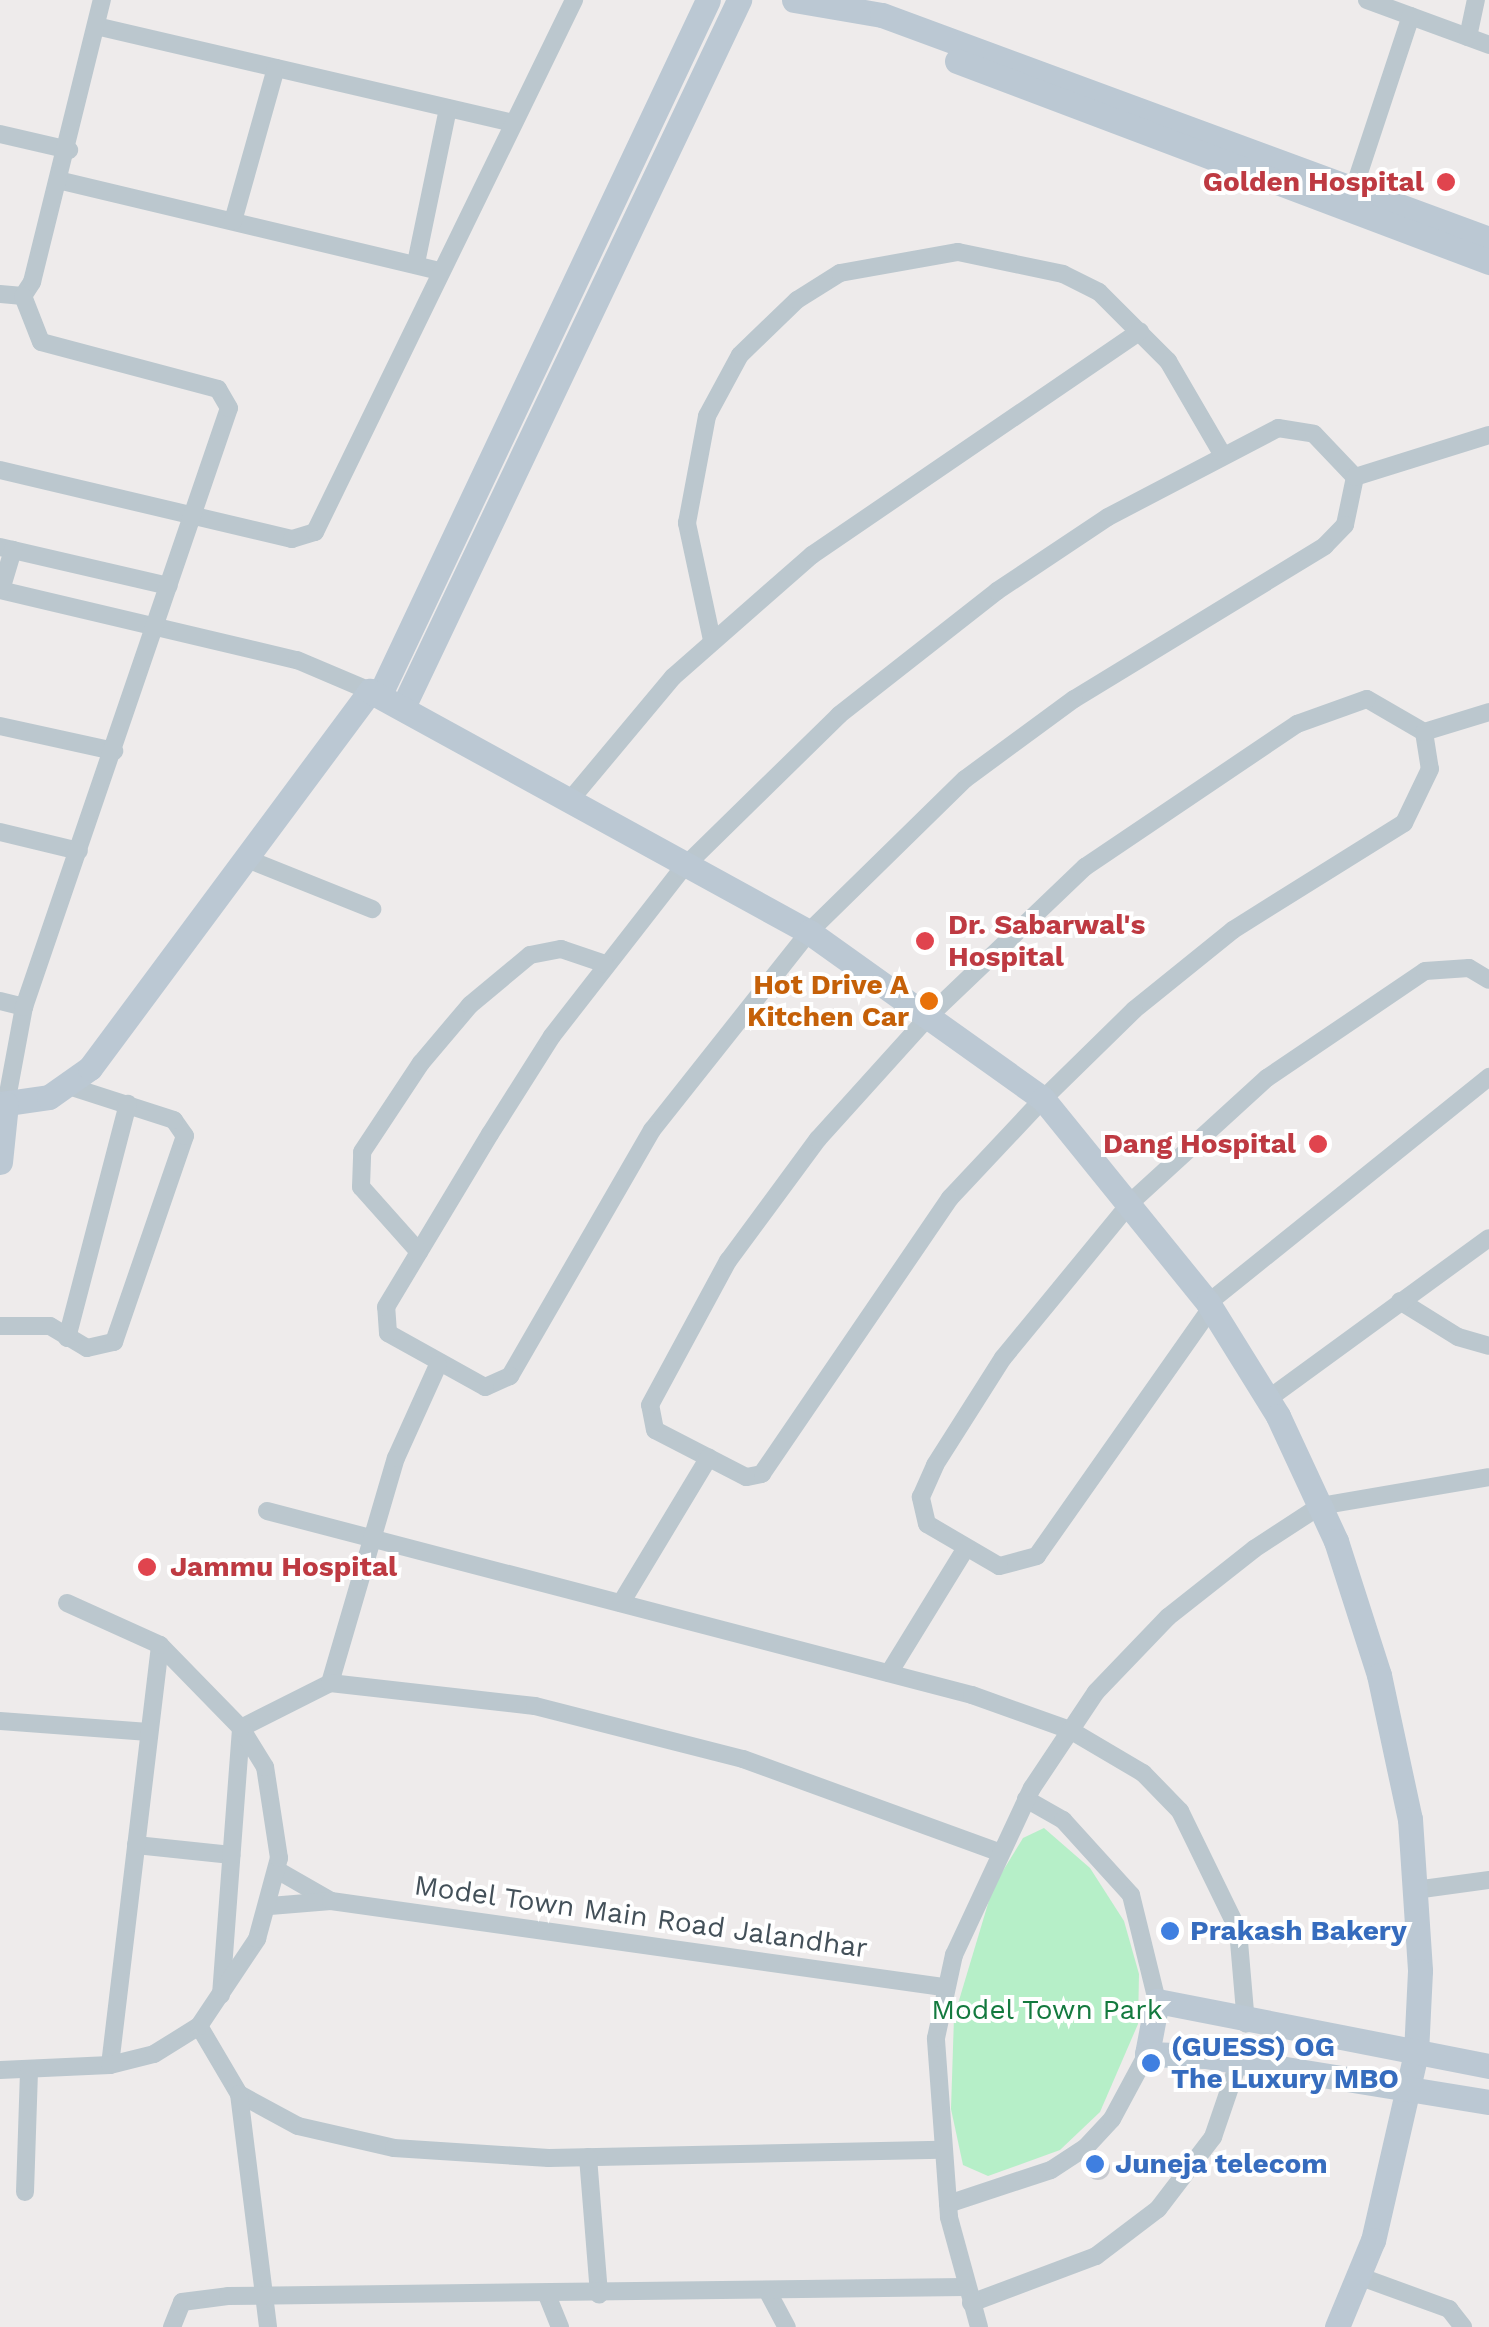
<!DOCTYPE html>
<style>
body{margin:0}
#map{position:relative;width:1489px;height:2327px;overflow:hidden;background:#eeebeb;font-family:"Work Sans",sans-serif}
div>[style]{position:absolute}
.green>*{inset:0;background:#b6efc8}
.building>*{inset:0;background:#c7cad0}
.round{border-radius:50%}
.street>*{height:18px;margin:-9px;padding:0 9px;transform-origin:9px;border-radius:9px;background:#bbc7ce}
.secondary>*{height:25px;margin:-12.5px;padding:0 12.5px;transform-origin:12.5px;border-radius:12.5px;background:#bbc8d3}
.dots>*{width:28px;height:28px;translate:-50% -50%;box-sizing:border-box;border:5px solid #fff;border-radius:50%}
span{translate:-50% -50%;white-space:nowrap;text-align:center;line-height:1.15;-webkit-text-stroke:8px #fff;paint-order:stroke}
.health-label{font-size:28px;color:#be3a42;font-weight:700}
.right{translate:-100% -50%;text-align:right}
.left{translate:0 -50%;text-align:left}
.food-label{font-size:28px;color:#c56008;font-weight:700}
.street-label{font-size:28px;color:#435059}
.shop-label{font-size:28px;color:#366cbe;font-weight:700}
.park-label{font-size:28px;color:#147a3f}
</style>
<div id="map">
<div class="green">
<i style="clip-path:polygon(1044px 1828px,1090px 1868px,1124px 1921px,1139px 1974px,1138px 2024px,1100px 2112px,1060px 2150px,988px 2176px,963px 2165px,951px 2109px,954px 2017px,993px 1887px,1023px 1838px)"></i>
</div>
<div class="building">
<i class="round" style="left:1086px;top:2156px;width:24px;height:24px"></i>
</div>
<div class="street">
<i style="left:1367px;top:0;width:130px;rotate:20.2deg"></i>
<i style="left:96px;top:26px;width:427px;rotate:13.1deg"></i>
<i style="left:1468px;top:37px;width:38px;rotate:-78deg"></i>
<i style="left:0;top:134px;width:71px;rotate:13.1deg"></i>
<i style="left:62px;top:181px;width:389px;rotate:13.4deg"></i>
<i style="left:1354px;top:188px;width:181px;rotate:-71.7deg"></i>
<i style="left:233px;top:221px;width:159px;rotate:-74.3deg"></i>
<i style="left:416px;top:263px;width:158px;rotate:-78.3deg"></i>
<i style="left:0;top:294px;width:23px;rotate:5deg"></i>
<i style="left:23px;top:296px;width:17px;rotate:-57deg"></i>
<i style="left:32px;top:282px;width:291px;rotate:-76.1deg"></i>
<i style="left:1278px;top:428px;width:36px;rotate:9deg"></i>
<i style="left:1314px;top:434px;width:59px;rotate:46.4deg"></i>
<i style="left:1355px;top:477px;width:49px;rotate:101.8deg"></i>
<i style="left:1345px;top:525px;width:29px;rotate:134deg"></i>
<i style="left:1325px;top:546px;width:294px;rotate:148.6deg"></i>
<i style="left:1074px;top:699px;width:135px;rotate:143.7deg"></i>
<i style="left:965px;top:779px;width:219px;rotate:135.6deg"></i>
<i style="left:809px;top:932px;width:253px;rotate:128.4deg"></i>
<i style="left:652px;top:1130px;width:284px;rotate:120deg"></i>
<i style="left:510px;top:1376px;width:27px;rotate:156deg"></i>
<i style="left:485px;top:1387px;width:111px;rotate:-150.9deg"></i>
<i style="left:388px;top:1333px;width:26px;rotate:-94deg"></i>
<i style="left:386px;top:1307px;width:202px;rotate:-59deg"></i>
<i style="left:490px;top:1134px;width:116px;rotate:-57.7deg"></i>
<i style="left:552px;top:1036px;width:212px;rotate:-52.1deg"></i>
<i style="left:682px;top:869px;width:220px;rotate:-44.4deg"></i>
<i style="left:839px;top:715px;width:201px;rotate:-38.1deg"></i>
<i style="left:997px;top:591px;width:133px;rotate:-33.7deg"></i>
<i style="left:1108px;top:517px;width:192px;rotate:-27.6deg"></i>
<i style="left:0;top:470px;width:300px;rotate:13.3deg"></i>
<i style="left:292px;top:539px;width:24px;rotate:-17deg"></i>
<i style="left:315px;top:532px;width:592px;rotate:-64.04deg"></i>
<i style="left:1355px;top:477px;width:140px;rotate:-17.4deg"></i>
<i style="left:0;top:547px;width:173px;rotate:13deg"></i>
<i style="left:0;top:590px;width:305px;rotate:13.3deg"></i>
<i style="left:297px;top:660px;width:79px;rotate:23deg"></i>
<i style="left:1px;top:590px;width:42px;rotate:-73.3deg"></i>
<i style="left:712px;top:640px;width:120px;rotate:-102.1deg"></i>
<i style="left:687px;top:523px;width:109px;rotate:-79.4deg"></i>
<i style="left:707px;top:416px;width:69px;rotate:-61.6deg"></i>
<i style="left:740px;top:355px;width:79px;rotate:-44deg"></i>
<i style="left:797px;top:300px;width:51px;rotate:-32.1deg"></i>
<i style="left:840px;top:273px;width:120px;rotate:-10.1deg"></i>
<i style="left:958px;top:252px;width:107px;rotate:11.8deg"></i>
<i style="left:1063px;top:274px;width:40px;rotate:26.6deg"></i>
<i style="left:1099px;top:292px;width:98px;rotate:45deg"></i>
<i style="left:1168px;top:361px;width:105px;rotate:59.8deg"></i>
<i style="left:1367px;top:699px;width:66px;rotate:30.1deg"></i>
<i style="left:1424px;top:732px;width:37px;rotate:81deg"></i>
<i style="left:1430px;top:769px;width:60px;rotate:115.7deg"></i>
<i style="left:1404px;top:823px;width:202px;rotate:148deg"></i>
<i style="left:1233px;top:930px;width:127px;rotate:141.1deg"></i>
<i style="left:1134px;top:1010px;width:127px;rotate:135.6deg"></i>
<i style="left:1043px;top:1099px;width:136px;rotate:133.2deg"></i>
<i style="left:950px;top:1198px;width:334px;rotate:124.3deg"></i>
<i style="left:762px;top:1474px;width:16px;rotate:169deg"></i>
<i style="left:746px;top:1477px;width:102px;rotate:-152.7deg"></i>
<i style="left:655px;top:1430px;width:25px;rotate:-101deg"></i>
<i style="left:650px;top:1405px;width:164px;rotate:-61.6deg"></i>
<i style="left:728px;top:1261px;width:152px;rotate:-53.6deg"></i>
<i style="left:818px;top:1139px;width:166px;rotate:-47.9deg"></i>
<i style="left:929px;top:1016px;width:216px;rotate:-43.7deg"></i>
<i style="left:1085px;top:867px;width:256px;rotate:-34deg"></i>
<i style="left:1297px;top:724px;width:74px;rotate:-19.7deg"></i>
<i style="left:0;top:726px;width:117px;rotate:12.4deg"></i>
<i style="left:1424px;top:732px;width:68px;rotate:-17.1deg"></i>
<i style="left:571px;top:799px;width:159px;rotate:-50.1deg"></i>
<i style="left:673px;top:677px;width:185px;rotate:-41.3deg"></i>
<i style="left:812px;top:555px;width:397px;rotate:-34.3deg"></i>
<i style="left:0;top:832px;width:81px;rotate:13.5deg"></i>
<i style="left:247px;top:859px;width:135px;rotate:21.8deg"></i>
<i style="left:0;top:1001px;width:25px;rotate:14deg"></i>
<i style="left:6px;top:1104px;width:99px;rotate:-79.5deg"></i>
<i style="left:24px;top:1007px;width:633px;rotate:-71.11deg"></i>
<i style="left:229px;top:408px;width:22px;rotate:-120deg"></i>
<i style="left:218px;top:389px;width:183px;rotate:-165.1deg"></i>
<i style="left:41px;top:342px;width:49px;rotate:-111.4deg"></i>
<i style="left:419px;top:1252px;width:87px;rotate:-131.7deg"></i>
<i style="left:361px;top:1187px;width:35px;rotate:-88deg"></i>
<i style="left:362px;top:1152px;width:107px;rotate:-56.5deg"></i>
<i style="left:421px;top:1063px;width:76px;rotate:-49.8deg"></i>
<i style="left:470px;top:1005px;width:78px;rotate:-39.8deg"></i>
<i style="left:530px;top:955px;width:32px;rotate:-11deg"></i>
<i style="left:561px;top:949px;width:46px;rotate:18.8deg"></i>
<i style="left:1400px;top:1301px;width:68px;rotate:31.8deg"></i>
<i style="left:1458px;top:1337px;width:32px;rotate:16deg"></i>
<i style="left:1208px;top:1303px;width:361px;rotate:-38.8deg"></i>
<i style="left:1211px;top:1308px;width:303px;rotate:125.1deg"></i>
<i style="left:1037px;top:1556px;width:39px;rotate:165deg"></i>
<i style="left:999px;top:1566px;width:83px;rotate:-149.7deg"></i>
<i style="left:927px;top:1524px;width:28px;rotate:-103deg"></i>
<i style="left:921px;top:1497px;width:35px;rotate:-66deg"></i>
<i style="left:935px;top:1465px;width:127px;rotate:-57.6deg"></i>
<i style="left:1003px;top:1358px;width:202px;rotate:-50.6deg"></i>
<i style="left:1131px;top:1202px;width:184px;rotate:-42.4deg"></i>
<i style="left:1267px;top:1078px;width:191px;rotate:-34.1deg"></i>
<i style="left:1425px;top:971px;width:44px;rotate:-3.9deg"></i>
<i style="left:1469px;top:968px;width:23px;rotate:31deg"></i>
<i style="left:0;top:1326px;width:50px"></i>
<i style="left:50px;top:1326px;width:43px;rotate:30.7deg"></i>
<i style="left:87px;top:1348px;width:28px;rotate:-13deg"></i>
<i style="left:114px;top:1342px;width:218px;rotate:-71deg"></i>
<i style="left:185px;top:1136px;width:19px;rotate:-125deg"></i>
<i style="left:174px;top:1120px;width:110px;rotate:-162.1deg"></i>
<i style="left:67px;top:1338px;width:242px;rotate:-75.4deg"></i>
<i style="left:1268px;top:1399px;width:273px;rotate:-36.1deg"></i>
<i style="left:267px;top:1511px;width:729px;rotate:14.63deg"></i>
<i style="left:972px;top:1695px;width:104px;rotate:19.7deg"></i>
<i style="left:1070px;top:1730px;width:85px;rotate:30.5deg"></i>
<i style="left:1143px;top:1773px;width:53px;rotate:45.8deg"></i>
<i style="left:1180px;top:1811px;width:132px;rotate:64deg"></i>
<i style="left:1238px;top:1930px;width:94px;rotate:85.1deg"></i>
<i style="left:621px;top:1603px;width:170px;rotate:-58.9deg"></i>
<i style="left:889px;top:1673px;width:147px;rotate:-58.4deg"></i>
<i style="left:330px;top:1683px;width:234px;rotate:-73.7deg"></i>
<i style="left:396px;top:1458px;width:102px;rotate:-65.7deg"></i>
<i style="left:0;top:1721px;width:149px;rotate:4.2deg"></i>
<i style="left:1026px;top:1799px;width:43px;rotate:29.6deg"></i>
<i style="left:1063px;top:1820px;width:101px;rotate:47.8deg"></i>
<i style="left:1131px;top:1895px;width:109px;rotate:76.2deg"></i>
<i style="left:136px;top:1845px;width:96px;rotate:6deg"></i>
<i style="left:277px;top:1870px;width:62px;rotate:29.9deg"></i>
<i style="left:1415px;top:1890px;width:75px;rotate:-7.7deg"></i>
<i style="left:270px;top:1906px;width:61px;rotate:-4.7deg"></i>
<i style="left:331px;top:1901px;width:618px;rotate:8deg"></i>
<i style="left:221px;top:1995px;width:268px;rotate:-85.7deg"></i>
<i style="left:241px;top:1728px;width:100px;rotate:-26.8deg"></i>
<i style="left:330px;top:1683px;width:206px;rotate:6.4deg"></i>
<i style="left:535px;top:1706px;width:215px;rotate:14.3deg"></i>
<i style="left:743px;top:1759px;width:271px;rotate:20deg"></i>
<i style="left:199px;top:2026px;width:79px;rotate:59.5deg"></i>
<i style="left:239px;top:2094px;width:67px;rotate:28.5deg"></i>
<i style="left:298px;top:2126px;width:98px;rotate:12.9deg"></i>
<i style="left:394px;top:2148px;width:155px;rotate:3.7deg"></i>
<i style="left:549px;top:2158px;width:392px;rotate:-1.2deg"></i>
<i style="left:110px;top:2065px;width:423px;rotate:-83.2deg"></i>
<i style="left:0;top:2070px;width:110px;rotate:-2.6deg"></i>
<i style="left:110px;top:2065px;width:45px;rotate:-14deg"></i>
<i style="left:154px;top:2054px;width:53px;rotate:-31.9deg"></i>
<i style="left:199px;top:2026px;width:105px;rotate:-56.3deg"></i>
<i style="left:257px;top:1939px;width:84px;rotate:-74.8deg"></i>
<i style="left:279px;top:1858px;width:92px;rotate:-98.7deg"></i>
<i style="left:265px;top:1767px;width:46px;rotate:-121.6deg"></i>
<i style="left:241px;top:1728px;width:116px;rotate:-134.3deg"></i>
<i style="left:160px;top:1645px;width:102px;rotate:-155.7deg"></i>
<i style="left:239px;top:2094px;width:235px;rotate:82.9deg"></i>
<i style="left:588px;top:2157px;width:138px;rotate:85.4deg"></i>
<i style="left:25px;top:2192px;width:121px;rotate:-88.1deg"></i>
<i style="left:948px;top:2204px;width:108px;rotate:-18.3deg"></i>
<i style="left:1051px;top:2170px;width:42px;rotate:-33.3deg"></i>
<i style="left:1086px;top:2147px;width:38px;rotate:-47deg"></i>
<i style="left:1112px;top:2119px;width:74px;rotate:-61.7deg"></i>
<i style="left:1361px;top:2277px;width:94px;rotate:20deg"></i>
<i style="left:1449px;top:2309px;width:23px;rotate:52deg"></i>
<i style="left:768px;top:2292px;width:40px;rotate:62deg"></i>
<i style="left:547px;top:2295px;width:35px;rotate:68deg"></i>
<i style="left:971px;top:2303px;width:134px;rotate:-20.6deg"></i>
<i style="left:1096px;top:2256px;width:78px;rotate:-37.2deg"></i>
<i style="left:1158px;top:2209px;width:91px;rotate:-52.6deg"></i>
<i style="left:1213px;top:2137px;width:80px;rotate:-71.1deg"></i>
<i style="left:172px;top:2327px;width:27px;rotate:-68deg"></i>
<i style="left:182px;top:2302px;width:46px;rotate:-7.4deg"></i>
<i style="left:228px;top:2296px;width:737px;rotate:-0.7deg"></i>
<i style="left:979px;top:2327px;width:114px;rotate:-105.3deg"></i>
<i style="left:949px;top:2217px;width:179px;rotate:-94.2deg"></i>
<i style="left:936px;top:2038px;width:85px;rotate:-77.8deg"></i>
<i style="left:954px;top:1955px;width:184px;rotate:-65deg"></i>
<i style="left:1032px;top:1788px;width:115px;rotate:-56.3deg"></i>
<i style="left:1096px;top:1692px;width:104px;rotate:-46.2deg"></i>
<i style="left:1168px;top:1617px;width:110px;rotate:-38.3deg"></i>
<i style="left:1254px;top:1549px;width:79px;rotate:-33.1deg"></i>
<i style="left:1320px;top:1506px;width:171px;rotate:-9.7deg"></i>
</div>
<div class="secondary">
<i style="left:794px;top:0;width:89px;rotate:9.7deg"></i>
<i style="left:882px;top:15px;width:647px;rotate:20.26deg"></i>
<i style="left:957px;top:61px;width:569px;rotate:20.7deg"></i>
<i style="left:381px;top:692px;width:765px;rotate:-64.71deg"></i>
<i style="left:404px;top:705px;width:781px;rotate:-64.58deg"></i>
<i style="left:0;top:1104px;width:49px;rotate:-8.1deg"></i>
<i style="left:49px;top:1097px;width:50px;rotate:-35.3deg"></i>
<i style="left:90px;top:1068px;width:470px;rotate:-53.4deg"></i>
<i style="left:370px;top:691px;width:501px;rotate:28.77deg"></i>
<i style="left:809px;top:932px;width:287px;rotate:35.5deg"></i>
<i style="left:1043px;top:1099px;width:262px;rotate:51deg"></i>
<i style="left:1208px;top:1303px;width:133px;rotate:58.2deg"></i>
<i style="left:1278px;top:1416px;width:138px;rotate:65.1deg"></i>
<i style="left:1336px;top:1541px;width:141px;rotate:72.2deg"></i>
<i style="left:1379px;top:1675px;width:147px;rotate:77.9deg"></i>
<i style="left:1410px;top:1819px;width:152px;rotate:86.2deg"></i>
<i style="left:1420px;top:1971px;width:82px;rotate:92.8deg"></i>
<i style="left:1416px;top:2053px;width:192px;rotate:102.9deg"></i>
<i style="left:1373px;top:2240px;width:94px;rotate:112.5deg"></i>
<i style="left:0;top:1162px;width:58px;rotate:-84.1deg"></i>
<i style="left:1489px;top:2066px;width:338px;rotate:-168.9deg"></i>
<i style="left:1157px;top:2001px;width:54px;rotate:100.7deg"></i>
<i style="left:1147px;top:2054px;width:58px;rotate:2deg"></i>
<i style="left:1205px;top:2056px;width:288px;rotate:9.2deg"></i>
</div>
<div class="dots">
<i style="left:1446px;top:182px;background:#e0444e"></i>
<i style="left:925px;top:941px;background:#e0444e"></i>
<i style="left:929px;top:1001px;background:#e8710a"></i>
<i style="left:1318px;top:1144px;background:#e0444e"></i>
<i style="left:147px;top:1567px;background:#e0444e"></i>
<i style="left:1170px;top:1931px;background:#3f7fe0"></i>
<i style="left:1151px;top:2063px;background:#3f7fe0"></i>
<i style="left:1095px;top:2164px;background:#3f7fe0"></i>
</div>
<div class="health-label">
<span class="right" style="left:1424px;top:182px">Golden Hospital</span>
<span class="left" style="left:948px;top:941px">Dr. Sabarwal's<br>Hospital</span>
<span class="right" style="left:1296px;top:1144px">Dang Hospital</span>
<span class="left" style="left:170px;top:1567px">Jammu Hospital</span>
</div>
<div class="food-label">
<span class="right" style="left:909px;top:1001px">Hot Drive A<br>Kitchen Car</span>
</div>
<div class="street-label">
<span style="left:641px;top:1917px;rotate:8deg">Model Town Main Road Jalandhar</span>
</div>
<div class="shop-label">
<span class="left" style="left:1190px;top:1931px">Prakash Bakery</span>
<span class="left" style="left:1171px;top:2063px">(GUESS) OG<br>The Luxury MBO</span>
<span class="left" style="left:1115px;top:2164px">Juneja telecom</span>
</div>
<div class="park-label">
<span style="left:1047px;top:2010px">Model Town Park</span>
</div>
</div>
